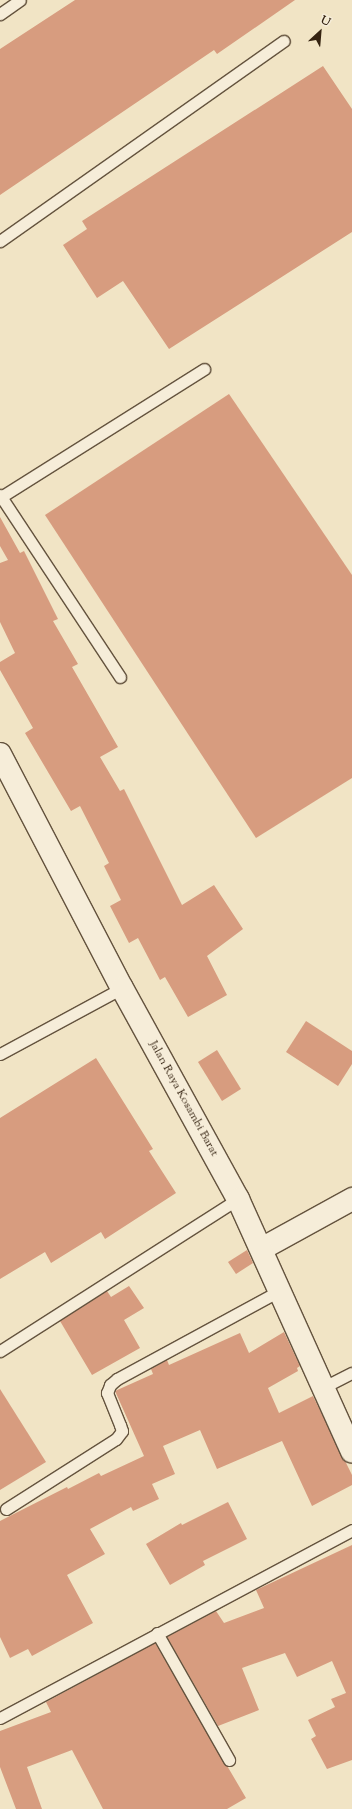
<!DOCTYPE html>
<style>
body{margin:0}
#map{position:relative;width:352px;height:1809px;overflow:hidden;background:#f1e4c5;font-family:"Sorts Mill Goudy",serif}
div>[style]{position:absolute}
.building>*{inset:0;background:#d79c7f}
.roads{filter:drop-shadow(1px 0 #64533e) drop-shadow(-1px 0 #64533e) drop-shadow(0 1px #64533e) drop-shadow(0 -1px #64533e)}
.lane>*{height:11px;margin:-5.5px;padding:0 5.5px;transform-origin:5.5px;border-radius:5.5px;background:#f6edd9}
.street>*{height:22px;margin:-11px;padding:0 11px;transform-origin:11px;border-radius:11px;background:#f6edd9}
.secondary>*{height:22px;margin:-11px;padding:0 11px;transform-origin:11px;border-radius:11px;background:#f6edd9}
span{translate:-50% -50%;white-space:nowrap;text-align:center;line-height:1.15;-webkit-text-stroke:3px #f6edd9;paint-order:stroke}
.street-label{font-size:12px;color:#352311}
.north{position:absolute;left:300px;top:12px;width:40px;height:40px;-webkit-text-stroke:3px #f6edd9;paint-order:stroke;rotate:26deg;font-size:11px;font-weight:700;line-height:16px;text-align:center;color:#352311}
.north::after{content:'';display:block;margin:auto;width:14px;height:18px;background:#352311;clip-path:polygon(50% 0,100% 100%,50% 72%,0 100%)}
</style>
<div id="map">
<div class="building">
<i style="clip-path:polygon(75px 0,295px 0,217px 54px,214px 50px,0 195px,0 49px)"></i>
<i style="clip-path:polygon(323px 66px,352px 109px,352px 232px,169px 349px,123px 281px,97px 298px,63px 245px,87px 229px,82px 221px)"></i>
<i style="clip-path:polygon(229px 394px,352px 575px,352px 778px,256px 838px,45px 515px)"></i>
<i style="clip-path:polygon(0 517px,20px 553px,24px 551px,58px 619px,53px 621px,78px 664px,72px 667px,118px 747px,100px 757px,120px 791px,124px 789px,182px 905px,214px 885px,243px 929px,207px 956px,227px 995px,188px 1017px,165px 977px,160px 980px,138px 938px,129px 943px,110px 906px,121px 900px,104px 866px,109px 863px,80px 806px,71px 811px,25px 733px,33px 728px,0 670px,0 662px,15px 653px,0 622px,0 563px,8px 560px,0 546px)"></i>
<i style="clip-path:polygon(306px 1021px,352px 1051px,352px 1064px,338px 1086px,286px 1052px)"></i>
<i style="clip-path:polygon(217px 1050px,241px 1089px,222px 1101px,198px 1062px)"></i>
<i style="clip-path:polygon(96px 1058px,153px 1149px,149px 1151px,176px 1193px,105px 1239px,101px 1232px,51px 1263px,45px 1252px,0 1279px,0 1118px)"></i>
<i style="clip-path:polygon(247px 1250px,253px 1263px,236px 1274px,228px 1262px)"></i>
<i style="clip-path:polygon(129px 1286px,144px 1308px,124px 1320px,140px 1348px,92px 1375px,60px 1321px,107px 1291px,111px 1297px)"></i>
<i style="clip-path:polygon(284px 1332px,300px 1366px,297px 1368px,298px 1371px,268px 1388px,279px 1413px,313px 1396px,352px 1475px,352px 1485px,312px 1506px,282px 1441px,217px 1469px,200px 1430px,163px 1446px,175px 1474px,152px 1484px,159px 1499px,133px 1511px,131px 1507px,90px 1529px,105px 1554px,67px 1575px,93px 1623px,32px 1656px,28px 1649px,10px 1658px,0 1637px,0 1521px,67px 1487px,68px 1489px,99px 1473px,101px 1476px,144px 1456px,115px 1391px,153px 1374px,151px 1369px,167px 1360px,169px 1365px,240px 1333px,249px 1353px)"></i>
<i style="clip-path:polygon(0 1389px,46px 1462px,0 1490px)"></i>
<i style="clip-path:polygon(228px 1502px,247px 1539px,203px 1561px,205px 1565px,170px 1585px,146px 1544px,181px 1523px,182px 1525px)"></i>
<i style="clip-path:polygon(352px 1545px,352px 1760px,327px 1769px,311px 1739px,316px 1736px,308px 1720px,335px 1707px,331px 1699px,346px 1693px,332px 1661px,297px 1677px,285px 1653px,242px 1668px,259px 1710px,218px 1726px,167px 1637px,216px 1611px,224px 1623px,264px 1608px,256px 1590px)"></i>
<i style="clip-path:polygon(155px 1643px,246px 1798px,227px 1809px,103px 1809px,72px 1750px,27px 1767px,42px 1809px,16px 1809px,0 1767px,0 1731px,51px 1712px,46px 1702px)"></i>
</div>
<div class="roads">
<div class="lane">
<i style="left:0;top:14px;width:24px;rotate:-35deg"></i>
<i style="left:0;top:241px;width:347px;rotate:-35.2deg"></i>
<i style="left:0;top:495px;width:218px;rotate:56.6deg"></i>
<i style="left:1px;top:497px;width:240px;rotate:-32.2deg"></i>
<i style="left:0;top:1054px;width:139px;rotate:-28.4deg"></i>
<i style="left:0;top:1351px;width:282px;rotate:-32.6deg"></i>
<i style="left:324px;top:1387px;width:31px;rotate:-27deg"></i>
<i style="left:6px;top:1509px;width:130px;rotate:-32.5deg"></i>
<i style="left:116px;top:1439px;width:10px;rotate:-53deg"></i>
<i style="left:122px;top:1431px;width:6px;rotate:-108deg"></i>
<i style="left:120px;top:1425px;width:35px;rotate:-112deg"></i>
<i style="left:107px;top:1393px;width:9px;rotate:-69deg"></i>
<i style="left:110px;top:1385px;width:9px;rotate:-41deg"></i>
<i style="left:117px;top:1379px;width:187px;rotate:-28.5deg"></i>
<i style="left:157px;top:1633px;width:146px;rotate:60.4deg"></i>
<i style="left:0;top:1718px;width:399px;rotate:-28.1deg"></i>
</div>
<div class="street">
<i style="left:263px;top:1248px;width:102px;rotate:-28.8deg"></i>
</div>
<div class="secondary">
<i style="left:0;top:754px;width:264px;rotate:62.5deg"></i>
<i style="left:122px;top:988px;width:241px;rotate:61.2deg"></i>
<i style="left:238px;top:1199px;width:277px;rotate:65.7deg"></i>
</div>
</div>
<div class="street-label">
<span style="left:183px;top:1099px;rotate:61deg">Jalan Raya Kosambi Barat</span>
</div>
<div class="north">U</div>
</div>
